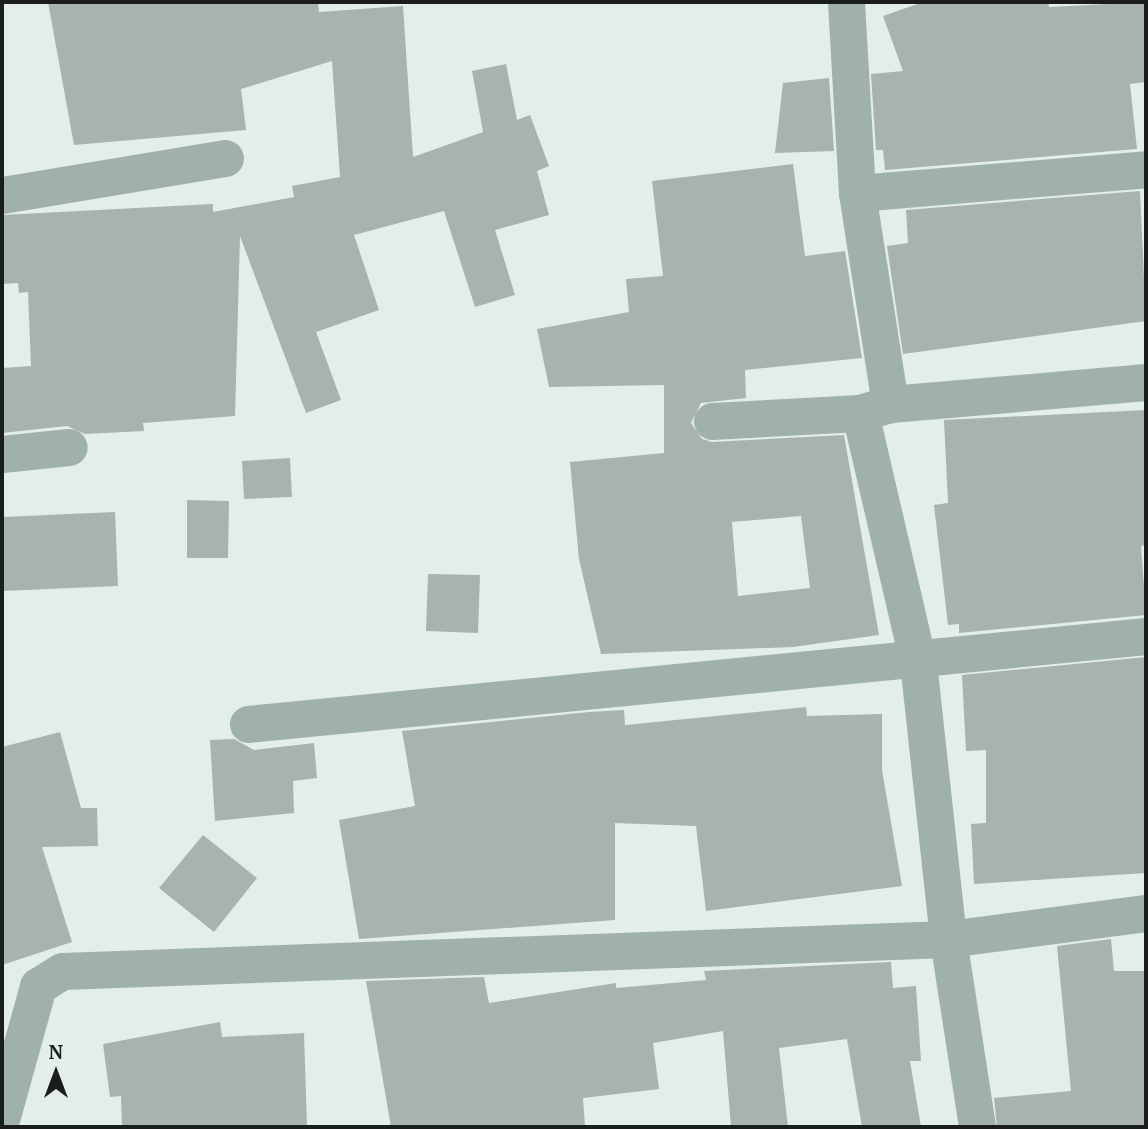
<!DOCTYPE html>
<style>
body{margin:0}
#map{position:relative;width:1148px;height:1129px;overflow:hidden;background:#e3eee9;font-family:"PT Serif",serif}
div>[style]{position:absolute}
.building>*{inset:0;background:#a8b2ae}
.minor>*{height:37px;margin:-18.5px;padding:0 18.5px;transform-origin:18.5px;border-radius:18.5px;background:#9fb1aa}
span{translate:-50% -50%;white-space:nowrap;text-align:center;line-height:1.15;-webkit-text-stroke:6px #e3eee9;paint-order:stroke}
.frame{position:absolute;inset:0;border:4px solid #191d1b;pointer-events:none}
.north{position:absolute;left:21px;top:1038px;width:70px;height:70px;-webkit-text-stroke:5px #e3eee9;paint-order:stroke;rotate:0deg;font-size:19px;font-weight:700;line-height:28px;text-align:center;color:#191d1b}
.north::after{content:'';display:block;margin:auto;width:24px;height:32px;background:#191d1b;clip-path:polygon(50% 0,100% 100%,50% 72%,0 100%)}
</style>
<div id="map">
<div class="building">
<i style="clip-path:polygon(48px 2px,318px 2px,319px 12px,403px 6px,413px 157px,483px 132px,472px 71px,506px 64px,517px 120px,530px 115px,549px 166px,537px 171px,549px 215px,495px 230px,515px 295px,475px 307px,444px 211px,354px 235px,379px 310px,316px 332px,341px 400px,306px 413px,240px 236px,235px 416px,143px 423px,144px 431px,85px 434px,67px 426px,2px 433px,2px 368px,31px 366px,28px 292px,19px 293px,18px 283px,2px 284px,2px 215px,213px 204px,213px 212px,294px 197px,292px 186px,340px 177px,332px 61px,241px 89px,246px 130px,74px 145px)"></i>
<i style="clip-path:polygon(923px 2px,1048px 2px,1049px 7px,1146px 2px,1146px 82px,1130px 84px,1137px 149px,885px 170px,883px 150px,876px 150px,871px 74px,903px 71px,883px 16px)"></i>
<i style="clip-path:polygon(829px 78px,834px 151px,775px 153px,783px 83px)"></i>
<i style="clip-path:polygon(evenodd,793px 164px,805px 256px,845px 251px,862px 358px,745px 370px,746px 398px,701px 403px,691px 423px,702px 439px,712px 442px,844px 435px,879px 635px,793px 647px,601px 654px,579px 559px,570px 462px,664px 453px,664px 385px,549px 387px,537px 329px,629px 312px,626px 279px,663px 276px,652px 181px,793px 164px,801px 516px,810px 588px,738px 596px,732px 522px,801px 516px)"></i>
<i style="clip-path:polygon(1140px 191px,1146px 321px,903px 354px,887px 246px,908px 243px,906px 210px)"></i>
<i style="clip-path:polygon(1146px 410px,1146px 545px,1141px 546px,1146px 615px,959px 633px,959px 624px,948px 625px,934px 505px,948px 503px,944px 420px)"></i>
<i style="clip-path:polygon(290px 458px,292px 497px,244px 499px,242px 461px)"></i>
<i style="clip-path:polygon(187px 500px,229px 501px,228px 558px,187px 558px)"></i>
<i style="clip-path:polygon(115px 512px,118px 586px,2px 591px,2px 517px)"></i>
<i style="clip-path:polygon(428px 574px,480px 575px,478px 633px,426px 631px)"></i>
<i style="clip-path:polygon(1146px 657px,1146px 873px,974px 884px,971px 824px,986px 823px,986px 750px,966px 751px,962px 675px)"></i>
<i style="clip-path:polygon(806px 707px,807px 716px,882px 714px,882px 770px,902px 886px,706px 911px,696px 826px,615px 823px,615px 920px,359px 939px,339px 820px,415px 806px,402px 731px,589px 712px,624px 710px,625px 725px)"></i>
<i style="clip-path:polygon(60px 732px,81px 808px,97px 808px,98px 846px,42px 847px,72px 942px,2px 965px,2px 747px)"></i>
<i style="clip-path:polygon(234px 739px,254px 750px,314px 743px,317px 778px,293px 781px,294px 813px,215px 821px,210px 740px)"></i>
<i style="clip-path:polygon(203px 835px,257px 878px,214px 932px,159px 888px)"></i>
<i style="clip-path:polygon(1111px 939px,1114px 971px,1146px 971px,1146px 1127px,997px 1127px,994px 1098px,1071px 1091px,1057px 946px)"></i>
<i style="clip-path:polygon(891px 962px,893px 988px,916px 986px,921px 1061px,910px 1061px,921px 1127px,862px 1127px,847px 1039px,779px 1048px,788px 1127px,731px 1127px,723px 1031px,653px 1043px,659px 1089px,583px 1098px,585px 1127px,391px 1127px,366px 981px,484px 977px,489px 1003px,616px 983px,616px 988px,706px 980px,704px 971px)"></i>
<i style="clip-path:polygon(220px 1022px,222px 1037px,304px 1033px,307px 1127px,122px 1127px,121px 1096px,110px 1097px,103px 1044px)"></i>
</div>
<div class="minor">
<i style="left:846px;top:2px;width:191px;rotate:86.7deg"></i>
<i style="left:857px;top:193px;width:214px;rotate:81.1deg"></i>
<i style="left:857px;top:193px;width:290px;rotate:-4.7deg"></i>
<i style="left:2px;top:195px;width:226px;rotate:-9.4deg"></i>
<i style="left:860px;top:413px;width:256px;rotate:76.9deg"></i>
<i style="left:918px;top:662px;width:279px;rotate:83.8deg"></i>
<i style="left:948px;top:939px;width:190px;rotate:81.2deg"></i>
<i style="left:712px;top:421px;width:148px;rotate:-3.1deg"></i>
<i style="left:860px;top:413px;width:31px;rotate:-17deg"></i>
<i style="left:890px;top:404px;width:257px;rotate:-4.9deg"></i>
<i style="left:2px;top:454px;width:67px;rotate:-6deg"></i>
<i style="left:248px;top:724px;width:902px;rotate:-5.6deg"></i>
<i style="left:2px;top:1116px;width:135px;rotate:-74.5deg"></i>
<i style="left:38px;top:986px;width:28px;rotate:-32deg"></i>
<i style="left:62px;top:971px;width:887px;rotate:-2.07deg"></i>
<i style="left:948px;top:939px;width:200px;rotate:-7.5deg"></i>
</div>
<div class="frame"></div>
<div class="north">N</div>
</div>
